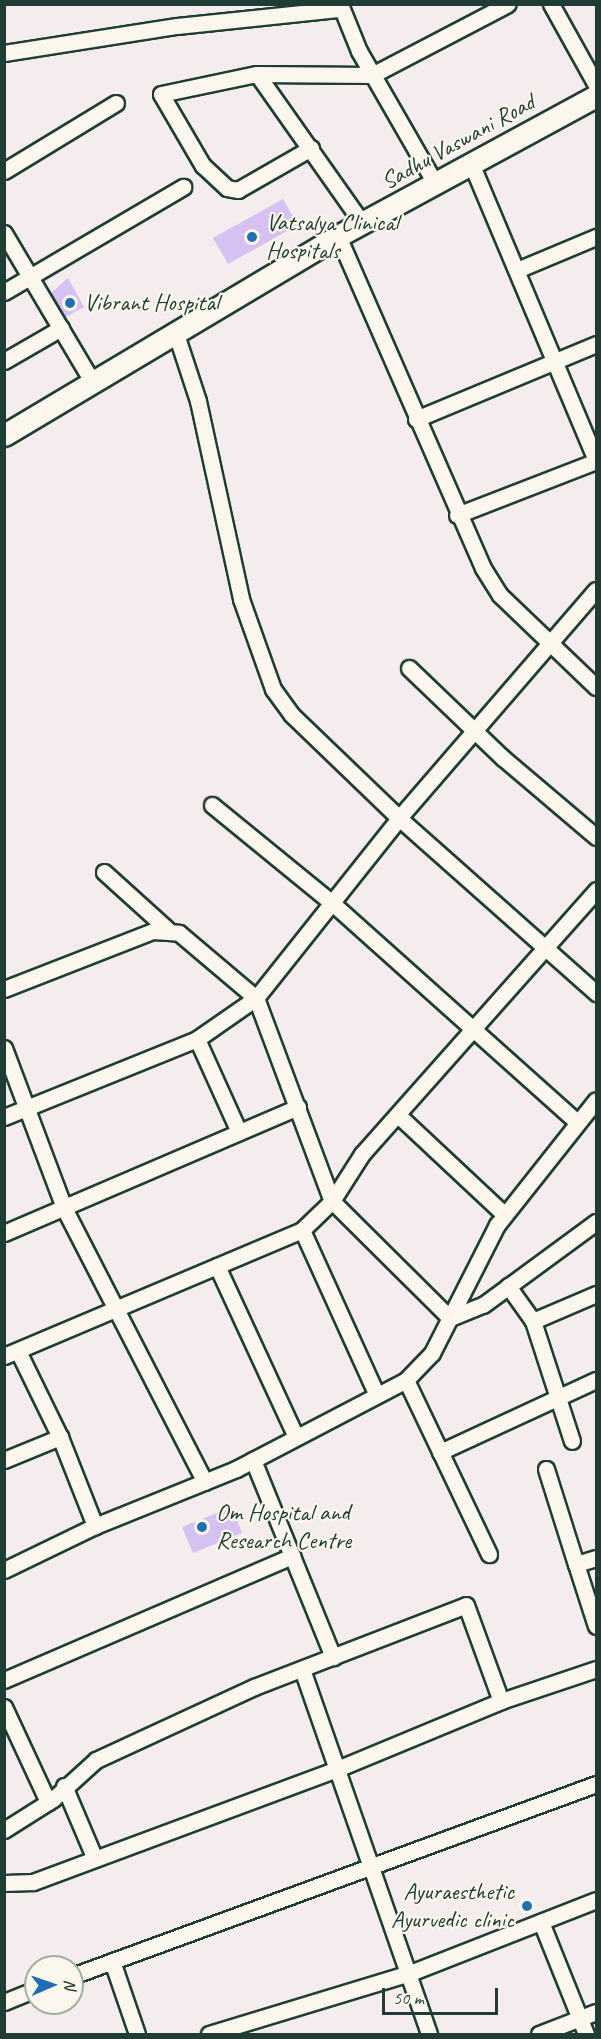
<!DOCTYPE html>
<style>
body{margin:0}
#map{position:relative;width:601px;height:2039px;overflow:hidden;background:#f4eced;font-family:Caveat,sans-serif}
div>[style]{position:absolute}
.building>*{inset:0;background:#d7c1f2}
.roads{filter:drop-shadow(2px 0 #1f3d34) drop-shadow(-2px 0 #1f3d34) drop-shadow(0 2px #1f3d34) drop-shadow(0 -2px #1f3d34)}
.street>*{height:15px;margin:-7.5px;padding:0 7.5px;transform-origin:7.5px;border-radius:7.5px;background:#fbf7ec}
.secondary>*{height:21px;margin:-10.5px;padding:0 10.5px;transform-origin:10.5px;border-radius:10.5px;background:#fbf7ec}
.dots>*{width:16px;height:16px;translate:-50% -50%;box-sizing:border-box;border:3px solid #fbf7ec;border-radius:50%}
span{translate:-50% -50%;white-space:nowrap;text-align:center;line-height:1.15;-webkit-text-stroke:4.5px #fbf7ec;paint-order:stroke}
.street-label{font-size:24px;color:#1f3d34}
.poi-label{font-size:24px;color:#1f3d34}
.left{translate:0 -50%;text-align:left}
.right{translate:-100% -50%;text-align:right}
.frame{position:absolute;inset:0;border:6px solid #1f3d34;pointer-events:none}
.north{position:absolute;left:24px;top:1955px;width:60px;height:60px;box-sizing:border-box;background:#fbf7ec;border:2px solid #a3ada2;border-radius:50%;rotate:88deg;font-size:16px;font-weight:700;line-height:24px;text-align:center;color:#1f3d34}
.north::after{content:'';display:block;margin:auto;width:21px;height:27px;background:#1f6fb2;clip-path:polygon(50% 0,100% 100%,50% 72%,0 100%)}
.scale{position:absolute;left:382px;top:1988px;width:116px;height:27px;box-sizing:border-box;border:3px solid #1f3d34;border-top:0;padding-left:8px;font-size:18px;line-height:21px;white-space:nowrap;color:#1f3d34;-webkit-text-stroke:4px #fbf7ec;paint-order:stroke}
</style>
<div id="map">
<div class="building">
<i style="clip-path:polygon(283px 199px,298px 225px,228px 264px,213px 238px)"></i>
<i style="clip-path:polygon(68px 278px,84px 307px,62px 319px,49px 295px)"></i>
<i style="clip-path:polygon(232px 1507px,242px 1533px,193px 1553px,182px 1527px)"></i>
</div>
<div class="roads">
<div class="street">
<i style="left:340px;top:4px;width:51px;rotate:68deg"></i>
<i style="left:359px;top:51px;width:152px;rotate:60.1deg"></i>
<i style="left:551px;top:4px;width:93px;rotate:60.9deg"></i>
<i style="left:4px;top:53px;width:175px;rotate:-8.9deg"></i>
<i style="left:177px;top:26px;width:164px;rotate:-6deg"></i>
<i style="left:257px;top:74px;width:182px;rotate:54.8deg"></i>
<i style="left:311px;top:148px;width:84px;rotate:150.1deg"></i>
<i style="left:238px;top:190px;width:11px;rotate:-170deg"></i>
<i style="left:227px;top:188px;width:33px;rotate:-137deg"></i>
<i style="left:203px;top:166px;width:83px;rotate:-120.3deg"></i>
<i style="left:161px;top:94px;width:98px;rotate:-11.8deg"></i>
<i style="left:257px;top:74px;width:115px;rotate:0.5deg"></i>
<i style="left:372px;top:75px;width:153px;rotate:-27.6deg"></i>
<i style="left:471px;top:163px;width:323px;rotate:67.2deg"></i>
<i style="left:4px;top:171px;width:131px;rotate:-31.3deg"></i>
<i style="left:4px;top:233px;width:174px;rotate:59.3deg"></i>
<i style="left:338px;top:236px;width:362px;rotate:66.4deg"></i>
<i style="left:483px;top:568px;width:32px;rotate:58deg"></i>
<i style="left:500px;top:595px;width:133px;rotate:43.8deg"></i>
<i style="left:517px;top:270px;width:86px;rotate:-22.7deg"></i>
<i style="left:4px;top:292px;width:208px;rotate:-30.4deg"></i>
<i style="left:176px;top:334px;width:71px;rotate:71.8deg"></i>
<i style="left:198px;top:401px;width:203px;rotate:77.7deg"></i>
<i style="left:241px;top:599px;width:96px;rotate:70.4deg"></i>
<i style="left:273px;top:689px;width:32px;rotate:54deg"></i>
<i style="left:292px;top:715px;width:149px;rotate:43.9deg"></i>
<i style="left:399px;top:818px;width:264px;rotate:41.6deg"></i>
<i style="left:4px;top:361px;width:66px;rotate:-30.1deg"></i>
<i style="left:416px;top:419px;width:195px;rotate:-22.6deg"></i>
<i style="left:457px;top:515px;width:149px;rotate:-21.2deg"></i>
<i style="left:409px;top:668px;width:130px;rotate:43.8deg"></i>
<i style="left:503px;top:758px;width:122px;rotate:40.3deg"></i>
<i style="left:212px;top:805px;width:154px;rotate:39.2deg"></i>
<i style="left:331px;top:902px;width:329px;rotate:41.8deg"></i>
<i style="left:104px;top:872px;width:85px;rotate:42.1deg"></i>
<i style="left:4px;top:989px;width:160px;rotate:-21.3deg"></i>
<i style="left:153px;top:931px;width:26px;rotate:4deg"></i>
<i style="left:179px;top:933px;width:101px;rotate:40.2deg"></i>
<i style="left:256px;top:998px;width:217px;rotate:69.5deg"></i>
<i style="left:332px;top:1201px;width:166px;rotate:44.8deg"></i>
<i style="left:450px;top:1318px;width:35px;rotate:-22deg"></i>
<i style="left:483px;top:1305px;width:140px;rotate:-36.3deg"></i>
<i style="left:197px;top:1039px;width:102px;rotate:65.7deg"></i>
<i style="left:4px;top:1048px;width:171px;rotate:69.4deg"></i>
<i style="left:64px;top:1208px;width:308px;rotate:62.8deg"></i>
<i style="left:398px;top:1115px;width:146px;rotate:43.1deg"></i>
<i style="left:4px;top:1117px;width:208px;rotate:-22deg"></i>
<i style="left:197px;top:1039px;width:72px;rotate:-34.8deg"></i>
<i style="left:256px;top:998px;width:230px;rotate:-51.5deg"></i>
<i style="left:399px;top:818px;width:301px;rotate:-49.2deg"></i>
<i style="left:302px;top:1230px;width:181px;rotate:65.6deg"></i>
<i style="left:4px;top:1233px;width:320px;rotate:-23.2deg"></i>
<i style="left:217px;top:1266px;width:188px;rotate:65.2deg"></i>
<i style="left:508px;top:1286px;width:43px;rotate:54.5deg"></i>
<i style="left:533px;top:1321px;width:126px;rotate:72deg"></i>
<i style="left:533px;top:1321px;width:69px;rotate:-23.2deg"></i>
<i style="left:18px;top:1351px;width:96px;rotate:64deg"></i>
<i style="left:60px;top:1437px;width:96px;rotate:68.5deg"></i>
<i style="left:4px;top:1356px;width:324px;rotate:-22.9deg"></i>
<i style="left:302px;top:1230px;width:42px;rotate:-44deg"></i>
<i style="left:332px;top:1201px;width:56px;rotate:-57.4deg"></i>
<i style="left:362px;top:1154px;width:353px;rotate:-48.4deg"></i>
<i style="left:406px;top:1380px;width:193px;rotate:64.5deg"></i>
<i style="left:440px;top:1452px;width:172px;rotate:-24.8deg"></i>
<i style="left:4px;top:1460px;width:61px;rotate:-22.3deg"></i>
<i style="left:253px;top:1460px;width:213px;rotate:67.9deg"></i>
<i style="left:546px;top:1469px;width:100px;rotate:72.5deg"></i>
<i style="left:596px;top:1558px;width:21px;rotate:163deg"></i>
<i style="left:576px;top:1564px;width:65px;rotate:72.1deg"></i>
<i style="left:4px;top:1570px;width:101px;rotate:-25.8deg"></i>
<i style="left:95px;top:1526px;width:152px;rotate:-22deg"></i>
<i style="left:236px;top:1469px;width:192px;rotate:-27.6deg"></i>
<i style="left:406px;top:1380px;width:37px;rotate:-46deg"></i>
<i style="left:432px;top:1353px;width:144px;rotate:-63.1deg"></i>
<i style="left:497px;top:1225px;width:159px;rotate:-51.6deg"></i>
<i style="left:302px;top:1669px;width:386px;rotate:70.8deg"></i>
<i style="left:4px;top:1680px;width:314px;rotate:-23.3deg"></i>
<i style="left:4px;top:1707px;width:105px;rotate:65.1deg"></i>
<i style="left:64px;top:1786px;width:79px;rotate:67deg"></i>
<i style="left:4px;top:1830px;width:58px;rotate:-32.3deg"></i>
<i style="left:53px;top:1799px;width:58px;rotate:-42.2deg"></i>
<i style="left:96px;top:1760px;width:174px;rotate:-24.8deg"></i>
<i style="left:254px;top:1687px;width:227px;rotate:-21.1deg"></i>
<i style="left:466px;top:1605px;width:102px;rotate:70deg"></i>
<i style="left:501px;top:1701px;width:100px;rotate:-18.6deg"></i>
<i style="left:4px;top:1883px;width:29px;rotate:-2deg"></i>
<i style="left:33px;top:1882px;width:324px;rotate:-20.4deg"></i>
<i style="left:337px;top:1769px;width:178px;rotate:-22.5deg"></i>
<i style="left:541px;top:1922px;width:121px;rotate:68.1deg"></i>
<i style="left:112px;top:1961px;width:77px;rotate:71.1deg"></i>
<i style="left:72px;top:1976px;width:558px;rotate:-20.12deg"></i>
<i style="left:4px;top:2002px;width:35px;rotate:-22deg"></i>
<i style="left:209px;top:2034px;width:210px;rotate:-16.9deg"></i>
<i style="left:410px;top:1973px;width:200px;rotate:-21.4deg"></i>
<i style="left:539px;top:2034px;width:61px;rotate:-21.1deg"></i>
</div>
<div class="secondary">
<i style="left:4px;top:435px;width:389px;rotate:-30.8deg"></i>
<i style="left:338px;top:236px;width:294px;rotate:-28.5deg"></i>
</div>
</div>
<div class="dots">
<i style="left:252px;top:237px;background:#1f6fb2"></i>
<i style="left:70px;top:303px;background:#1f6fb2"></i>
<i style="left:202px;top:1527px;background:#1f6fb2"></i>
<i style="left:527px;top:1906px;background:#1f6fb2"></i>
</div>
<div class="street-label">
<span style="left:458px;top:142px;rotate:-29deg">Sadhu Vaswani Road</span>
</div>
<div class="poi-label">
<span class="left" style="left:266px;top:237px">Vatsalya Clinical<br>Hospitals</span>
<span class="left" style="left:84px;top:303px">Vibrant Hospital</span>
<span class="left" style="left:216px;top:1527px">Om Hospital and<br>Research Centre</span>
<span class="right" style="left:514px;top:1906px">Ayuraesthetic<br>Ayurvedic clinic</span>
</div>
<div class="frame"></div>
<div class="north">N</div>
<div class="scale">50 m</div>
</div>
